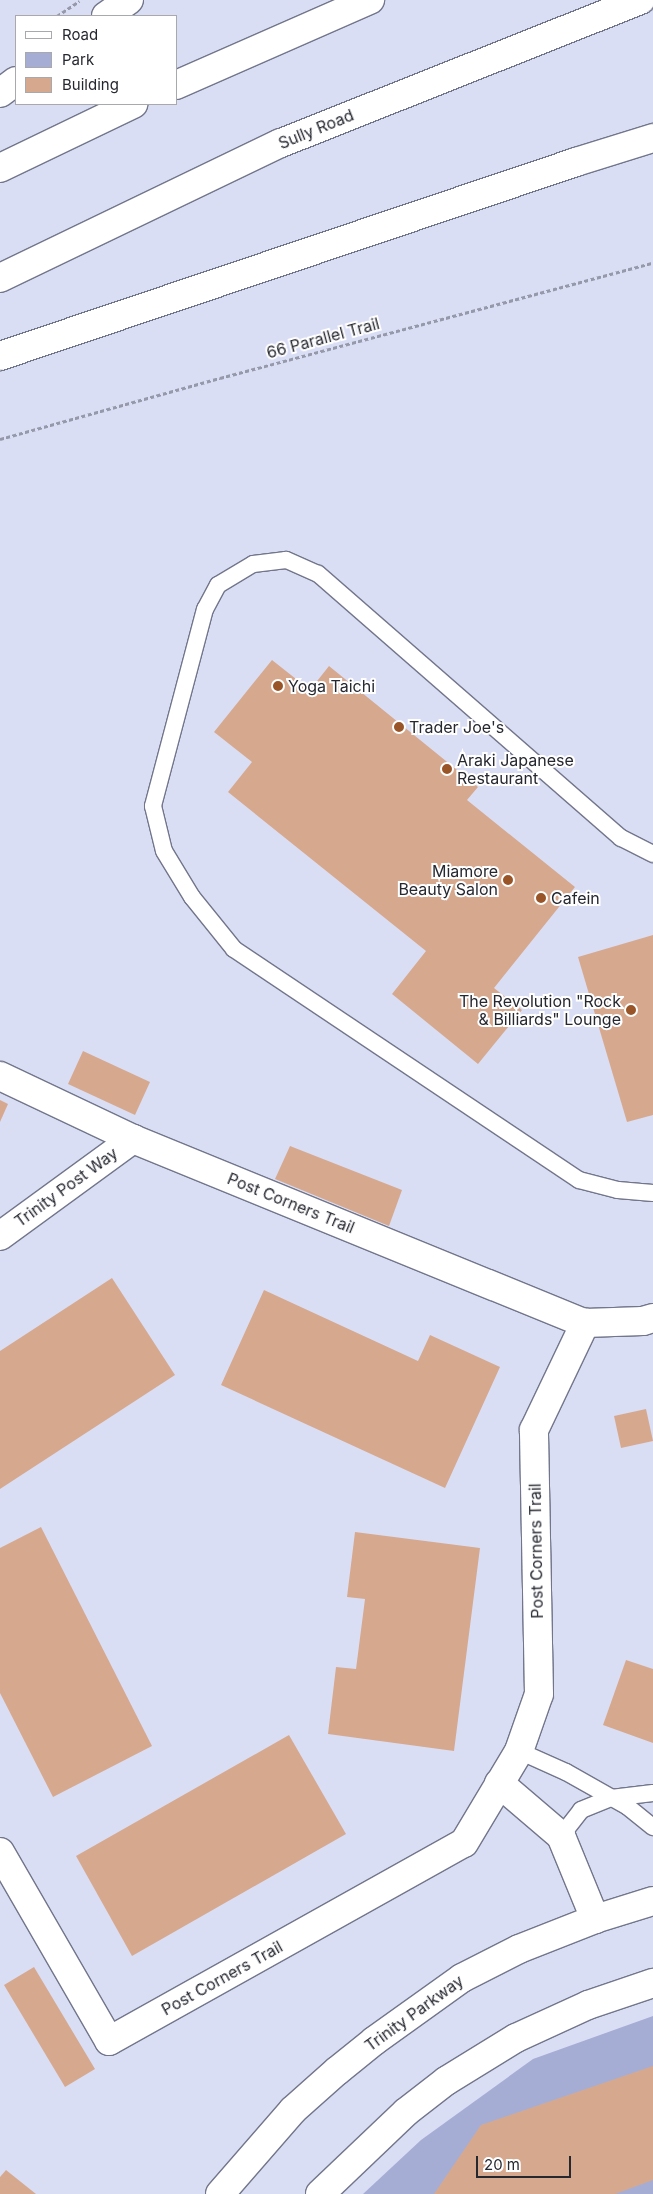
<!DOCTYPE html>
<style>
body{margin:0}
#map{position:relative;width:653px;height:2194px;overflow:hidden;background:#dadef5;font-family:Inter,sans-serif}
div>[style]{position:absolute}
.green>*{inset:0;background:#a6add4}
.building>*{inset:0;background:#d6a98f}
.path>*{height:3px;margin-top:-1.5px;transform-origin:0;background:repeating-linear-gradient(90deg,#9699aa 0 4px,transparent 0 6.5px)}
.roads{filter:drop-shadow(1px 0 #72768b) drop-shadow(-1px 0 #72768b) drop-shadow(0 1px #72768b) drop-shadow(0 -1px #72768b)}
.lane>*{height:16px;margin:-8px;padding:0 8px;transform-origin:8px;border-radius:8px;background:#fff}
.street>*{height:28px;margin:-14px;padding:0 14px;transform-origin:14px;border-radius:14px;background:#fff}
.highway>*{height:28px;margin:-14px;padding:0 14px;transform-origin:14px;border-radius:14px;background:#fff}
.dots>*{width:14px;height:14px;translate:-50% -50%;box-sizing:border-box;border:2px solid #fff;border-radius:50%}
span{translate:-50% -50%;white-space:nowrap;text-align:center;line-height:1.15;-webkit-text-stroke:4px #fff;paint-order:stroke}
.street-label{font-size:16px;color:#262830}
.poi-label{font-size:16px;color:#262830}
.left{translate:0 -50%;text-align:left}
.right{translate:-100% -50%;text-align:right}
.legend{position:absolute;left:15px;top:15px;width:162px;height:90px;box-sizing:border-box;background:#fff;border:1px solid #a8a9ac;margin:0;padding:6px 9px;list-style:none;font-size:15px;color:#262830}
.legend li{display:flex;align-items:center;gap:10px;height:25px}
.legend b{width:25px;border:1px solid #a8a9ac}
.scale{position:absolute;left:476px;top:2156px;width:95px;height:22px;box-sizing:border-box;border:2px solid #262830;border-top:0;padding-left:6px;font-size:15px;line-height:18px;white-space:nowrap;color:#262830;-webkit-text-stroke:4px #fff;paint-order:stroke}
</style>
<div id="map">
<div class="green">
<i style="clip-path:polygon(653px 2016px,653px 2194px,363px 2194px,421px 2140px,533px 2059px)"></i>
</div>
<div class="building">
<i style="clip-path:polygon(272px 660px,310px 690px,329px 666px,478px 787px,467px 800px,575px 887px,494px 988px,522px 1010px,478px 1064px,392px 994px,426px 951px,228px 792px,252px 762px,214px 732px)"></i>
<i style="clip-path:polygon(653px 935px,653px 1115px,627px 1122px,578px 957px)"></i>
<i style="clip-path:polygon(83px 1051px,150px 1082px,135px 1115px,68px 1084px)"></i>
<i style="clip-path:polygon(0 1100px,8px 1104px,0 1122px)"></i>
<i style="clip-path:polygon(290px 1146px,402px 1190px,389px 1226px,275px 1179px)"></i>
<i style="clip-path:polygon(112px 1278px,175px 1375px,0 1489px,0 1351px)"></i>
<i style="clip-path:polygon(264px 1290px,418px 1361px,430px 1335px,500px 1367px,445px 1488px,221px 1385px)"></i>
<i style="clip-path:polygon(646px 1409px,653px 1441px,621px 1448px,614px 1416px)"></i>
<i style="clip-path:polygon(41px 1527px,152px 1746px,53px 1797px,0 1693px,0 1548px)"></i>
<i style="clip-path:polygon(355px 1532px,480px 1548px,454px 1751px,328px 1734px,336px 1667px,356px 1669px,365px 1599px,347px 1597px)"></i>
<i style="clip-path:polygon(626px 1660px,653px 1669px,653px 1743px,603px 1725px)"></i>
<i style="clip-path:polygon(289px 1735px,346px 1834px,132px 1956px,76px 1856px)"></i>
<i style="clip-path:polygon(34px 1967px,95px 2069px,65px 2087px,4px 1985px)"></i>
<i style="clip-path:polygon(653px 2066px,653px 2180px,615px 2194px,434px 2194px,481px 2125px)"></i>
<i style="clip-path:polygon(6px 2170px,36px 2194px,0 2194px,0 2177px)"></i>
</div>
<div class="path">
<i style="left:57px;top:16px;width:27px;rotate:-34deg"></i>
<i style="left:0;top:439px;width:228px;rotate:-15.5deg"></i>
<i style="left:220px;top:378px;width:448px;rotate:-14.9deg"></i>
</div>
<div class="roads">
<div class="lane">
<i style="left:653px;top:854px;width:36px;rotate:-153deg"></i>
<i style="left:621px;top:838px;width:402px;rotate:-138.9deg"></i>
<i style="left:318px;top:574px;width:35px;rotate:-156deg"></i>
<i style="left:286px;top:560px;width:33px;rotate:173deg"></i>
<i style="left:253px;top:564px;width:41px;rotate:149deg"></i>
<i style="left:218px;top:585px;width:27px;rotate:118deg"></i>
<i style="left:205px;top:609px;width:204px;rotate:104.8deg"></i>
<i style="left:153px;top:806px;width:46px;rotate:76.3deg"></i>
<i style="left:164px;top:851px;width:54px;rotate:58.7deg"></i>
<i style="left:192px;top:897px;width:67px;rotate:51.1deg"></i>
<i style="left:234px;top:949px;width:415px;rotate:33.8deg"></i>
<i style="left:579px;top:1180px;width:40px;rotate:14.4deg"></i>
<i style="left:618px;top:1190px;width:35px;rotate:5deg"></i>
<i style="left:519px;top:1751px;width:51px;rotate:24.1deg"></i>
<i style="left:566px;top:1772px;width:71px;rotate:29.4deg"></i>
<i style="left:628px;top:1807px;width:32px;rotate:39deg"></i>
<i style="left:561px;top:1836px;width:33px;rotate:-52deg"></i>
<i style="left:581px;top:1810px;width:32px;rotate:-22deg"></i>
<i style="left:611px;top:1798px;width:42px;rotate:-6.8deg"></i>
</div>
<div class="street">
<i style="left:0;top:1076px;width:147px;rotate:25.3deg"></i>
<i style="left:133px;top:1139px;width:488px;rotate:22.2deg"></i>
<i style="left:585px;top:1323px;width:58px;rotate:-2deg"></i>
<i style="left:643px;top:1321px;width:10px;rotate:-17deg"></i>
<i style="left:0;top:1236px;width:165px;rotate:-36.1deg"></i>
<i style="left:499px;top:1783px;width:82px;rotate:40.5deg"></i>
<i style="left:561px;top:1836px;width:90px;rotate:67.7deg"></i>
<i style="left:0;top:1852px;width:218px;rotate:60deg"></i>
<i style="left:109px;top:2041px;width:406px;rotate:-29.2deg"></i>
<i style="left:464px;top:1843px;width:107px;rotate:-59.1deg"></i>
<i style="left:519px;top:1751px;width:60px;rotate:-70.7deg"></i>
<i style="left:539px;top:1694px;width:264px;rotate:-91.1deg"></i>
<i style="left:534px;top:1430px;width:119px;rotate:-64.5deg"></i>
<i style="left:220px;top:2194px;width:111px;rotate:-49deg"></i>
<i style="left:293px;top:2110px;width:59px;rotate:-41.6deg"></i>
<i style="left:337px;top:2071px;width:48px;rotate:-39deg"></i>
<i style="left:374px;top:2041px;width:108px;rotate:-35.6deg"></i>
<i style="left:462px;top:1978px;width:64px;rotate:-27deg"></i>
<i style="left:519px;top:1949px;width:82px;rotate:-21.5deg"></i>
<i style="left:595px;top:1919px;width:61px;rotate:-17.2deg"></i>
<i style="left:320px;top:2194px;width:119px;rotate:-43.6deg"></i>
<i style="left:406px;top:2112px;width:51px;rotate:-37.8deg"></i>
<i style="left:446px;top:2081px;width:82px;rotate:-31.6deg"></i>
<i style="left:516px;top:2038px;width:79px;rotate:-24.6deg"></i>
<i style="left:588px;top:2005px;width:69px;rotate:-18.7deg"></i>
</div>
<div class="highway">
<i style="left:106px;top:16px;width:28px;rotate:-35deg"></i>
<i style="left:176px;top:85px;width:212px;rotate:-23.7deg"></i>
<i style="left:0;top:93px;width:20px;rotate:-37deg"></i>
<i style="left:0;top:168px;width:148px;rotate:-25.7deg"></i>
<i style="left:0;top:278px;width:312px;rotate:-25.7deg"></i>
<i style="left:281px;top:143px;width:387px;rotate:-21.7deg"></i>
<i style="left:0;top:356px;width:608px;rotate:-18.61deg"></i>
<i style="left:576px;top:162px;width:81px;rotate:-17.3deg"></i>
</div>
</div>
<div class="dots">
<i style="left:278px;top:686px;background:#995427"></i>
<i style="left:399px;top:727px;background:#995427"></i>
<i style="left:447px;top:769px;background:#995427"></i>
<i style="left:508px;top:880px;background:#995427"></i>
<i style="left:541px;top:898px;background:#995427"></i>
<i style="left:631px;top:1010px;background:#995427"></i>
</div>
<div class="street-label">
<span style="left:316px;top:129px;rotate:-22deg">Sully Road</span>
<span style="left:323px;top:338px;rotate:-15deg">66 Parallel Trail</span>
<span style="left:66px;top:1187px;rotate:-36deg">Trinity Post Way</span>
<span style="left:291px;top:1203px;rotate:22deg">Post Corners Trail</span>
<span style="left:536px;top:1551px;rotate:-91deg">Post Corners Trail</span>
<span style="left:222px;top:1978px;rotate:-29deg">Post Corners Trail</span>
<span style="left:414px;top:2013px;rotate:-36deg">Trinity Parkway</span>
</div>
<div class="poi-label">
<span class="left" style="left:288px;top:686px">Yoga Taichi</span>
<span class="left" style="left:409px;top:727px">Trader Joe's</span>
<span class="left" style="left:457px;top:769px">Araki Japanese<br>Restaurant</span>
<span class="right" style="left:498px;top:880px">Miamore<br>Beauty Salon</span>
<span class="left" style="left:551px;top:898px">Cafein</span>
<span class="right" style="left:621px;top:1010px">The Revolution "Rock<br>&amp; Billiards" Lounge</span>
</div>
<ul class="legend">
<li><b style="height:6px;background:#fff"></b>Road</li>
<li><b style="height:14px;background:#a6add4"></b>Park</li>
<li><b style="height:14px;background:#d6a98f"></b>Building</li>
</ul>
<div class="scale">20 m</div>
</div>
